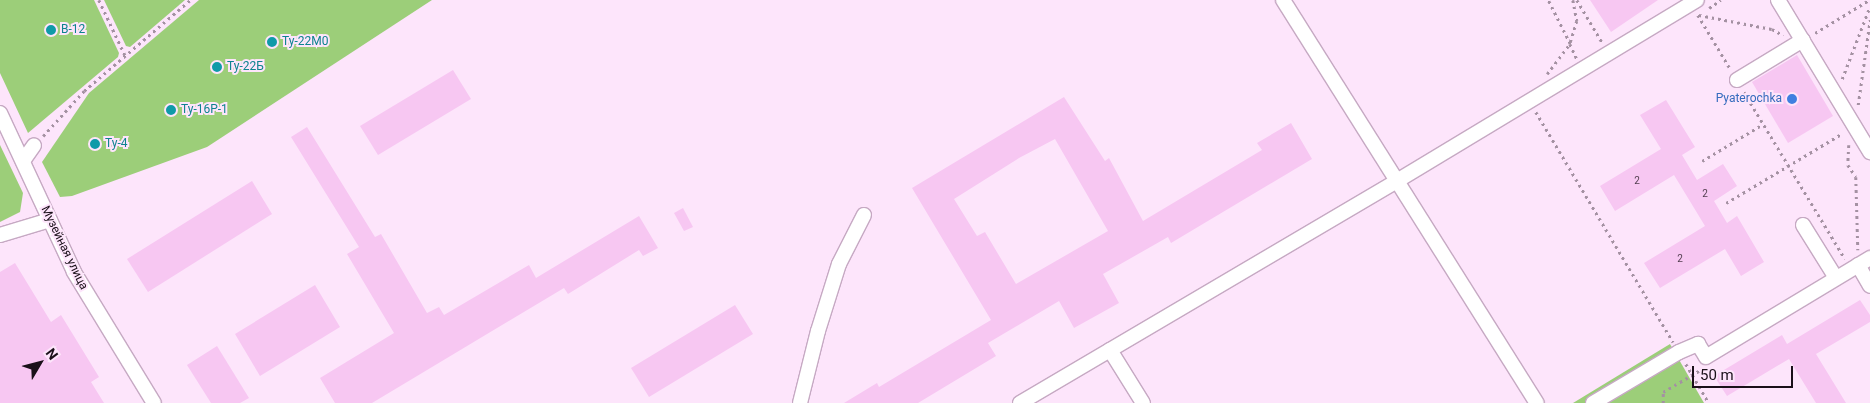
<!DOCTYPE html>
<meta charset="utf-8">
<style>
body{margin:0}
#map{position:relative;width:1870px;height:403px;overflow:hidden;background:#fde5fb;font-family:Roboto,sans-serif}
div>[style]{position:absolute}
.green>*{inset:0;background:#9cce79}
.building>*{inset:0;background:#f7c7f2}
.path>*{height:2.5px;margin-top:-1.25px;transform-origin:0;background:repeating-linear-gradient(90deg,#a491a2 0 2.5px,transparent 0 6.5px)}
.roads{filter:drop-shadow(1px 0 #c6a9c3) drop-shadow(-1px 0 #c6a9c3) drop-shadow(0 1px #c6a9c3) drop-shadow(0 -1px #c6a9c3)}
.minor>*{height:14px;margin:-7px;padding:0 7px;transform-origin:7px;border-radius:7px;background:#fff}
.dots>*{width:14px;height:14px;translate:-50% -50%;box-sizing:border-box;border:2px solid #fde5fb;border-radius:50%}
span{translate:-50% -50%;white-space:nowrap;text-align:center;line-height:1.15;-webkit-text-stroke:4px #fde5fb;paint-order:stroke}
.number-label{font-size:10px;color:#513e4f}
.number-label span{-webkit-text-stroke-width:0}
.culture-label{font-size:12px;color:#0d838f}
.left{translate:0 -50%;text-align:left}
.shop-label{font-size:12px;color:#366cbe}
.right{translate:-100% -50%;text-align:right}
.street-label{font-size:12px;color:#1a1019}
.north{position:absolute;left:15px;top:338px;width:50px;height:50px;-webkit-text-stroke:4px #fde5fb;paint-order:stroke;rotate:53deg;font-size:14px;font-weight:700;line-height:20px;text-align:center;color:#1a1019}
.north::after{content:'';display:block;margin:auto;width:18px;height:22px;background:#1a1019;clip-path:polygon(50% 0,100% 100%,50% 72%,0 100%)}
.scale{position:absolute;left:1692px;top:366px;width:101px;height:22px;box-sizing:border-box;border:2px solid #1a1019;border-top:0;padding-left:6px;font-size:15px;line-height:18px;white-space:nowrap;color:#1a1019;-webkit-text-stroke:4px #fde5fb;paint-order:stroke}
</style>
<div id="map">
<div class="green">
<i style="clip-path:polygon(0 0,94px 0,119px 53px,118px 57px,28px 133px,0 73px)"></i>
<i style="clip-path:polygon(104px 0,185px 0,130px 47px,126px 46px)"></i>
<i style="clip-path:polygon(199px 0,432px 0,207px 147px,72px 196px,60px 197px,42px 162px,89px 93px)"></i>
<i style="clip-path:polygon(0 145px,23px 193px,20px 212px,0 222px)"></i>
<i style="clip-path:polygon(1670px 344px,1704px 403px,1573px 403px)"></i>
</div>
<div class="building">
<i style="clip-path:polygon(1590px 0,1658px 0,1611px 32px)"></i>
<i style="clip-path:polygon(1797px 55px,1833px 116px,1788px 143px,1752px 82px)"></i>
<i style="clip-path:polygon(453px 70px,471px 99px,378px 155px,360px 126px)"></i>
<i style="clip-path:polygon(evenodd,1064px 97px,1105px 161px,1109px 158px,1143px 221px,1262px 150px,1257px 143px,1291px 123px,1312px 159px,1171px 243px,1168px 237px,1103px 274px,1119px 303px,1074px 328px,1059px 301px,988px 343px,996px 356px,918px 403px,844px 403px,877px 383px,879px 387px,991px 320px,912px 188px,1064px 97px,1055px 139px,1108px 231px,1016px 284px,985px 232px,977px 236px,954px 199px,1019px 158px,1055px 139px)"></i>
<i style="clip-path:polygon(1666px 100px,1695px 147px,1682px 155px,1697px 180px,1723px 164px,1737px 186px,1714px 201px,1727px 223px,1737px 216px,1764px 262px,1741px 276px,1725px 249px,1660px 288px,1644px 263px,1705px 226px,1674px 175px,1615px 211px,1600px 186px,1661px 149px,1640px 115px)"></i>
<i style="clip-path:polygon(307px 127px,375px 237px,381px 234px,427px 313px,439px 307px,444px 315px,529px 265px,536px 278px,639px 216px,658px 248px,643px 256px,639px 250px,568px 294px,564px 288px,372px 403px,335px 403px,320px 378px,394px 333px,347px 254px,359px 247px,291px 137px)"></i>
<i style="clip-path:polygon(252px 181px,272px 214px,148px 292px,127px 259px)"></i>
<i style="clip-path:polygon(683px 208px,693px 227px,684px 231px,674px 213px)"></i>
<i style="clip-path:polygon(15px 263px,51px 322px,61px 315px,99px 377px,91px 382px,104px 403px,0 403px,0 272px)"></i>
<i style="clip-path:polygon(315px 285px,340px 327px,260px 376px,235px 334px)"></i>
<i style="clip-path:polygon(1860px 300px,1870px 315px,1870px 322px,1816px 354px,1846px 403px,1816px 403px,1789px 359px,1727px 396px,1714px 376px,1782px 335px,1787px 344px)"></i>
<i style="clip-path:polygon(735px 305px,753px 334px,649px 397px,631px 368px)"></i>
<i style="clip-path:polygon(217px 346px,249px 398px,240px 403px,211px 403px,187px 365px)"></i>
</div>
<div class="path">
<i style="left:99px;top:0;width:61px;rotate:64.7deg"></i>
<i style="left:1573px;top:0;width:21px;rotate:79deg"></i>
<i style="left:1577px;top:21px;width:24px;rotate:107deg"></i>
<i style="left:1570px;top:44px;width:17px;rotate:65deg"></i>
<i style="left:1577px;top:0;width:49px;rotate:59.2deg"></i>
<i style="left:1709px;top:8px;width:14px;rotate:-34deg"></i>
<i style="left:1698px;top:15px;width:64px;rotate:59deg"></i>
<i style="left:1699px;top:15px;width:74px;rotate:10.9deg"></i>
<i style="left:1772px;top:29px;width:13px;rotate:29deg"></i>
<i style="left:1815px;top:33px;width:63px;rotate:-31.4deg"></i>
<i style="left:1547px;top:74px;width:38px;rotate:-53deg"></i>
<i style="left:1570px;top:44px;width:49px;rotate:-116.6deg"></i>
<i style="left:1842px;top:79px;width:78px;rotate:-69deg"></i>
<i style="left:1744px;top:92px;width:195px;rotate:58.8deg"></i>
<i style="left:1858px;top:105px;width:86px;rotate:-82deg"></i>
<i style="left:1536px;top:112px;width:268px;rotate:59.2deg"></i>
<i style="left:43px;top:136px;width:61px;rotate:-47.7deg"></i>
<i style="left:84px;top:91px;width:140px;rotate:-40.6deg"></i>
<i style="left:1849px;top:145px;width:20px;rotate:93deg"></i>
<i style="left:1848px;top:165px;width:14px;rotate:56deg"></i>
<i style="left:1856px;top:177px;width:73px;rotate:88.4deg"></i>
<i style="left:1702px;top:161px;width:71px;rotate:-31.2deg"></i>
<i style="left:1726px;top:203px;width:136px;rotate:-30.9deg"></i>
<i style="left:1686px;top:364px;width:45px;rotate:59.5deg"></i>
<i style="left:1663px;top:403px;width:11px;rotate:-90deg"></i>
<i style="left:1663px;top:392px;width:45px;rotate:-30.5deg"></i>
</div>
<div class="roads">
<div class="minor">
<i style="left:1283px;top:0;width:476px;rotate:57.8deg"></i>
<i style="left:1778px;top:0;width:178px;rotate:58.8deg"></i>
<i style="left:1737px;top:80px;width:77px;rotate:-31.2deg"></i>
<i style="left:0;top:113px;width:175px;rotate:65deg"></i>
<i style="left:74px;top:272px;width:153px;rotate:58.6deg"></i>
<i style="left:23px;top:161px;width:19px;rotate:-55deg"></i>
<i style="left:1803px;top:225px;width:62px;rotate:58.1deg"></i>
<i style="left:0;top:235px;width:52px;rotate:-16.7deg"></i>
<i style="left:1858px;top:265px;width:24px;rotate:60deg"></i>
<i style="left:1110px;top:350px;width:62px;rotate:58.1deg"></i>
<i style="left:800px;top:403px;width:74px;rotate:-76deg"></i>
<i style="left:818px;top:331px;width:70px;rotate:-72.6deg"></i>
<i style="left:839px;top:264px;width:55px;rotate:-63deg"></i>
<i style="left:1020px;top:403px;width:438px;rotate:-30.5deg"></i>
<i style="left:1397px;top:181px;width:350px;rotate:-31.1deg"></i>
<i style="left:1593px;top:403px;width:100px;rotate:-30.7deg"></i>
<i style="left:1679px;top:352px;width:21px;rotate:-23deg"></i>
<i style="left:1698px;top:344px;width:15px;rotate:58deg"></i>
<i style="left:1706px;top:357px;width:192px;rotate:-31.1deg"></i>
</div>
</div>
<div class="dots">
<i style="left:51px;top:30px;background:#0f9aa8"></i>
<i style="left:272px;top:42px;background:#0f9aa8"></i>
<i style="left:217px;top:67px;background:#0f9aa8"></i>
<i style="left:1792px;top:99px;background:#3f7fe0"></i>
<i style="left:171px;top:110px;background:#0f9aa8"></i>
<i style="left:95px;top:144px;background:#0f9aa8"></i>
</div>
<div class="number-label">
<span style="left:1637px;top:181px">2</span>
<span style="left:1705px;top:194px">2</span>
<span style="left:1680px;top:259px">2</span>
</div>
<div class="culture-label">
<span class="left" style="left:61px;top:30px">В-12</span>
<span class="left" style="left:282px;top:42px">Ту-22М0</span>
<span class="left" style="left:227px;top:67px">Ту-22Б</span>
<span class="left" style="left:181px;top:110px">Ту-16Р-1</span>
<span class="left" style="left:105px;top:144px">Ту-4</span>
</div>
<div class="shop-label">
<span class="right" style="left:1782px;top:99px">Pyaterochka</span>
</div>
<div class="street-label">
<span style="left:64px;top:248px;rotate:64deg">Музейная улица</span>
</div>
<div class="north">N</div>
<div class="scale">50 m</div>
</div>
